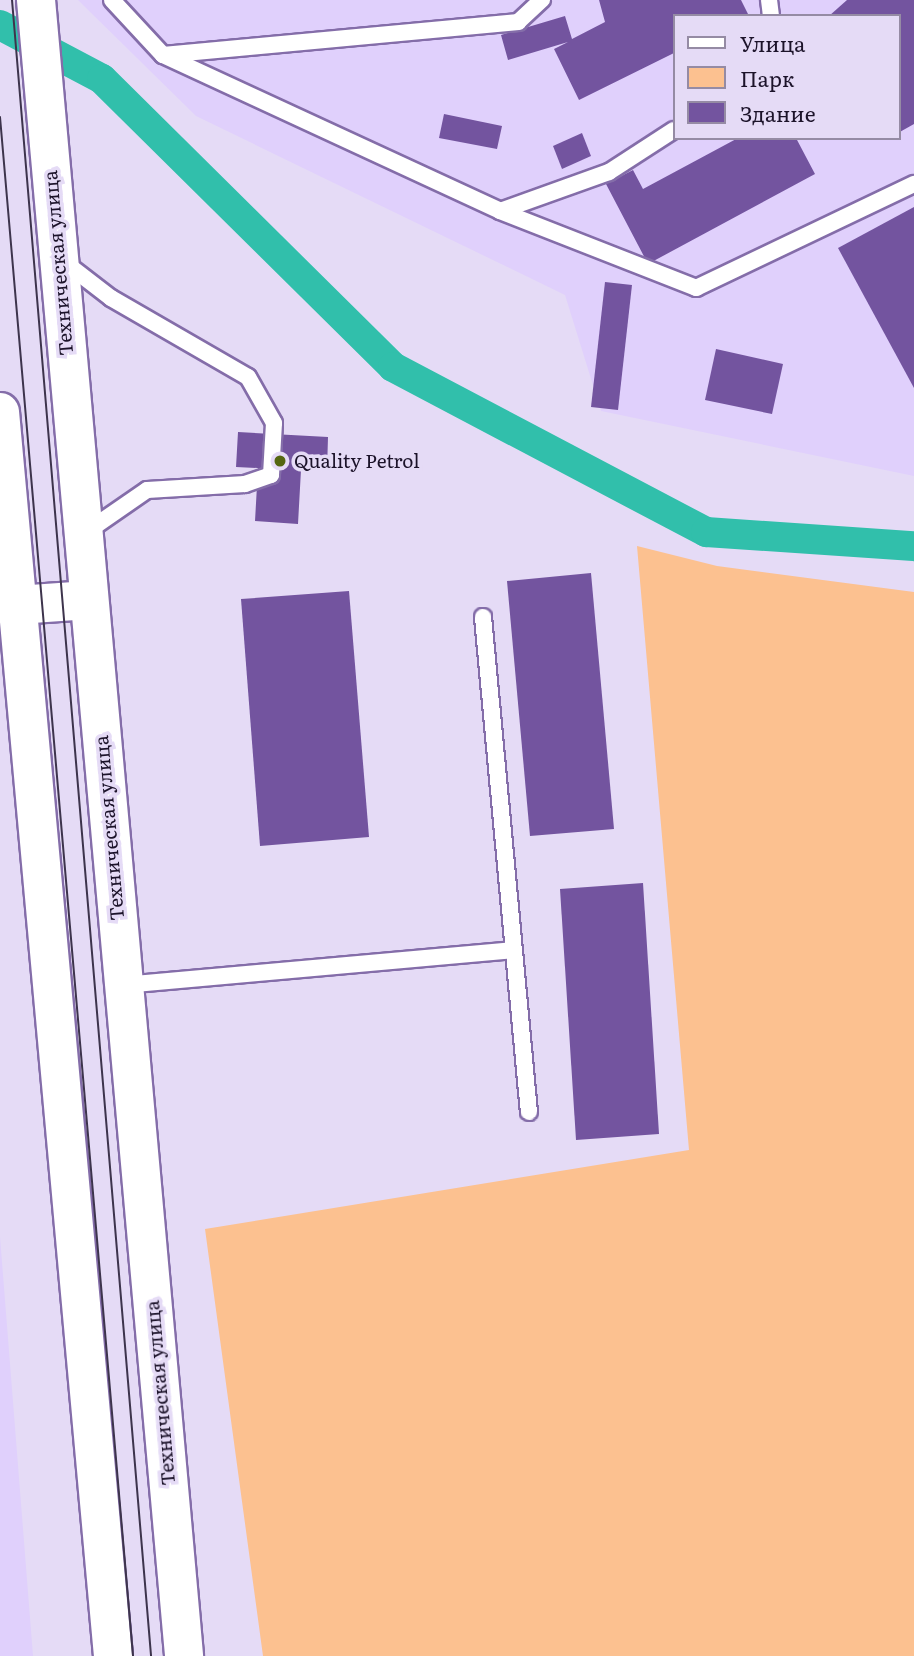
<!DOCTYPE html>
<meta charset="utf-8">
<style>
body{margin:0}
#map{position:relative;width:914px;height:1656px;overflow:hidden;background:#e5dbf6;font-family:Literata,serif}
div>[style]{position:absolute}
.built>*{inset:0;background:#e0d0fc}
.green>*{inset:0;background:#fcc190}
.canal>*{height:30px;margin:-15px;padding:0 15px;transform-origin:15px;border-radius:15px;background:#31bfab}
.building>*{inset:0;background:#73549f}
.roads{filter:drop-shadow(2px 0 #846da9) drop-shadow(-2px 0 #846da9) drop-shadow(0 2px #846da9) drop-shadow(0 -2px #846da9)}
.service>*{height:16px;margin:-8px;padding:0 8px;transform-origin:8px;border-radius:8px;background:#fff}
.secondary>*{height:38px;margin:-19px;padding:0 19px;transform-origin:19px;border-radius:19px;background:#fff}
.tram>*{height:2px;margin:-1px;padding:0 1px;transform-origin:1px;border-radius:1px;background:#3d344c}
.dots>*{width:19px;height:19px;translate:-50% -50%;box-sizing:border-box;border:4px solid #e5dbf6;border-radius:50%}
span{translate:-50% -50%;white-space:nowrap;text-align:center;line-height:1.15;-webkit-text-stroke:7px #e5dbf6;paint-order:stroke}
.street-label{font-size:19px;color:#1c132a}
.poi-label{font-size:19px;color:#1c132a}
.left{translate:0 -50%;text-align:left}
.legend{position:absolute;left:673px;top:14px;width:228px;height:126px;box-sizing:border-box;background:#e5dbf6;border:2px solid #958ba4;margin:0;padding:9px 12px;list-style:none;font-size:21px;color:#1c132a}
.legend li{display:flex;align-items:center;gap:14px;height:35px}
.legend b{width:35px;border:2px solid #958ba4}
</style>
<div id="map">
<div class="built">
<i style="clip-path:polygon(evenodd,78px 0,914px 0,914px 476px,601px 411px,565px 295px,196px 116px,78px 0,674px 16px,898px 16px,898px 138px,674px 138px,674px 16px)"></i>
<i style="clip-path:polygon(0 1237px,33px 1656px,0 1656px)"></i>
</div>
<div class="green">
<i style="clip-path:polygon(637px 546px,717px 566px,914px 592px,914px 1656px,263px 1656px,205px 1229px,689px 1150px)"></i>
</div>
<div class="canal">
<i style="left:0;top:25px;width:115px;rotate:27.9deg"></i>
<i style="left:102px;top:79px;width:409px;rotate:44.7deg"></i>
<i style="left:393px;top:367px;width:354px;rotate:27.8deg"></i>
<i style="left:706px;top:532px;width:208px;rotate:3.9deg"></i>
</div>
<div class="building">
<i style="clip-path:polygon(599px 0,741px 0,749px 16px,674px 16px,674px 53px,579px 100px,554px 49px,568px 42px,508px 60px,501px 35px,565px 16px,572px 39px,605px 22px)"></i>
<i style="clip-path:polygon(847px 0,914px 0,914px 124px,898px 133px,898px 16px,829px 16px)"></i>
<i style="clip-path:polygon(444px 114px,502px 126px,497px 149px,439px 138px)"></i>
<i style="clip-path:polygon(582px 133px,591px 156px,562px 169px,553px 146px)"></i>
<i style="clip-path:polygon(738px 138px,796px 138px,815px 174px,648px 264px,606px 184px,633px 170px,643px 189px)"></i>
<i style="clip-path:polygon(914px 207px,914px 388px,838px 248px)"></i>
<i style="clip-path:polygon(605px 282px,632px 285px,618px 410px,591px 407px)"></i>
<i style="clip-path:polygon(716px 349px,783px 364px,772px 414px,705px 400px)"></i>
<i style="clip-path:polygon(238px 432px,328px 437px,327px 471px,301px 470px,298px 524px,255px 521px,258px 468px,236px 467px)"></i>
<i style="clip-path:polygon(591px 573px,614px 829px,530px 836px,507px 581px)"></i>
<i style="clip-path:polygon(349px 591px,369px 837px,260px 846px,241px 599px)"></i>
<i style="clip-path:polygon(643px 883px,659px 1134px,576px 1140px,560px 889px)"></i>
</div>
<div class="roads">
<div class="service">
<i style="left:112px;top:0;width:75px;rotate:47.2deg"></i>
<i style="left:163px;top:55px;width:357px;rotate:-5.3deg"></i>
<i style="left:518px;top:22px;width:33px;rotate:-43deg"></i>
<i style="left:769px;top:0;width:16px;rotate:83deg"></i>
<i style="left:163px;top:55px;width:371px;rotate:24.8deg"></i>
<i style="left:500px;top:211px;width:211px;rotate:21.4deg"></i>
<i style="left:696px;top:288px;width:242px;rotate:-25.5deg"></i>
<i style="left:500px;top:211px;width:116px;rotate:-19.7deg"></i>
<i style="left:609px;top:172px;width:77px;rotate:-32.9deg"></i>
<i style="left:63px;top:261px;width:61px;rotate:37.6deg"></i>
<i style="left:111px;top:298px;width:158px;rotate:30deg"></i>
<i style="left:248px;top:377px;width:53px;rotate:60.5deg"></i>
<i style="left:274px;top:423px;width:52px;rotate:93.3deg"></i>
<i style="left:271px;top:475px;width:28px;rotate:161deg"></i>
<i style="left:245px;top:484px;width:98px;rotate:176.5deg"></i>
<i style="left:147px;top:490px;width:75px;rotate:145.3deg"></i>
<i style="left:483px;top:617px;width:497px;rotate:84.7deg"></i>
<i style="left:123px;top:985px;width:391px;rotate:-5.1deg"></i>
</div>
<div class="secondary">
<i style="left:36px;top:0;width:1663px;rotate:84.89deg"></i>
<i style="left:0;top:412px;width:1249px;rotate:84.81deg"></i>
<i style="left:17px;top:605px;width:72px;rotate:-4deg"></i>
</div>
</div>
<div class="tram">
<i style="left:12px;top:0;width:1662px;rotate:85.2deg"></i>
<i style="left:0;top:117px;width:1545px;rotate:85.06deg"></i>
</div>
<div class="dots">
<i style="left:280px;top:461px;background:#556711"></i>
</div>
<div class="street-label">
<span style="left:58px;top:263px;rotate:-95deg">Техническая улица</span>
<span style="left:109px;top:828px;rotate:-95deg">Техническая улица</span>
<span style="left:160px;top:1393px;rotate:-95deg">Техническая улица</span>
</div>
<div class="poi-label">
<span class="left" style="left:294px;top:461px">Quality Petrol</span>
</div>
<ul class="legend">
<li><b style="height:9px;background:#fff"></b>Улица</li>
<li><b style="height:19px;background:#fcc190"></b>Парк</li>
<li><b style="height:19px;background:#73549f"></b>Здание</li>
</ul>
</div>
